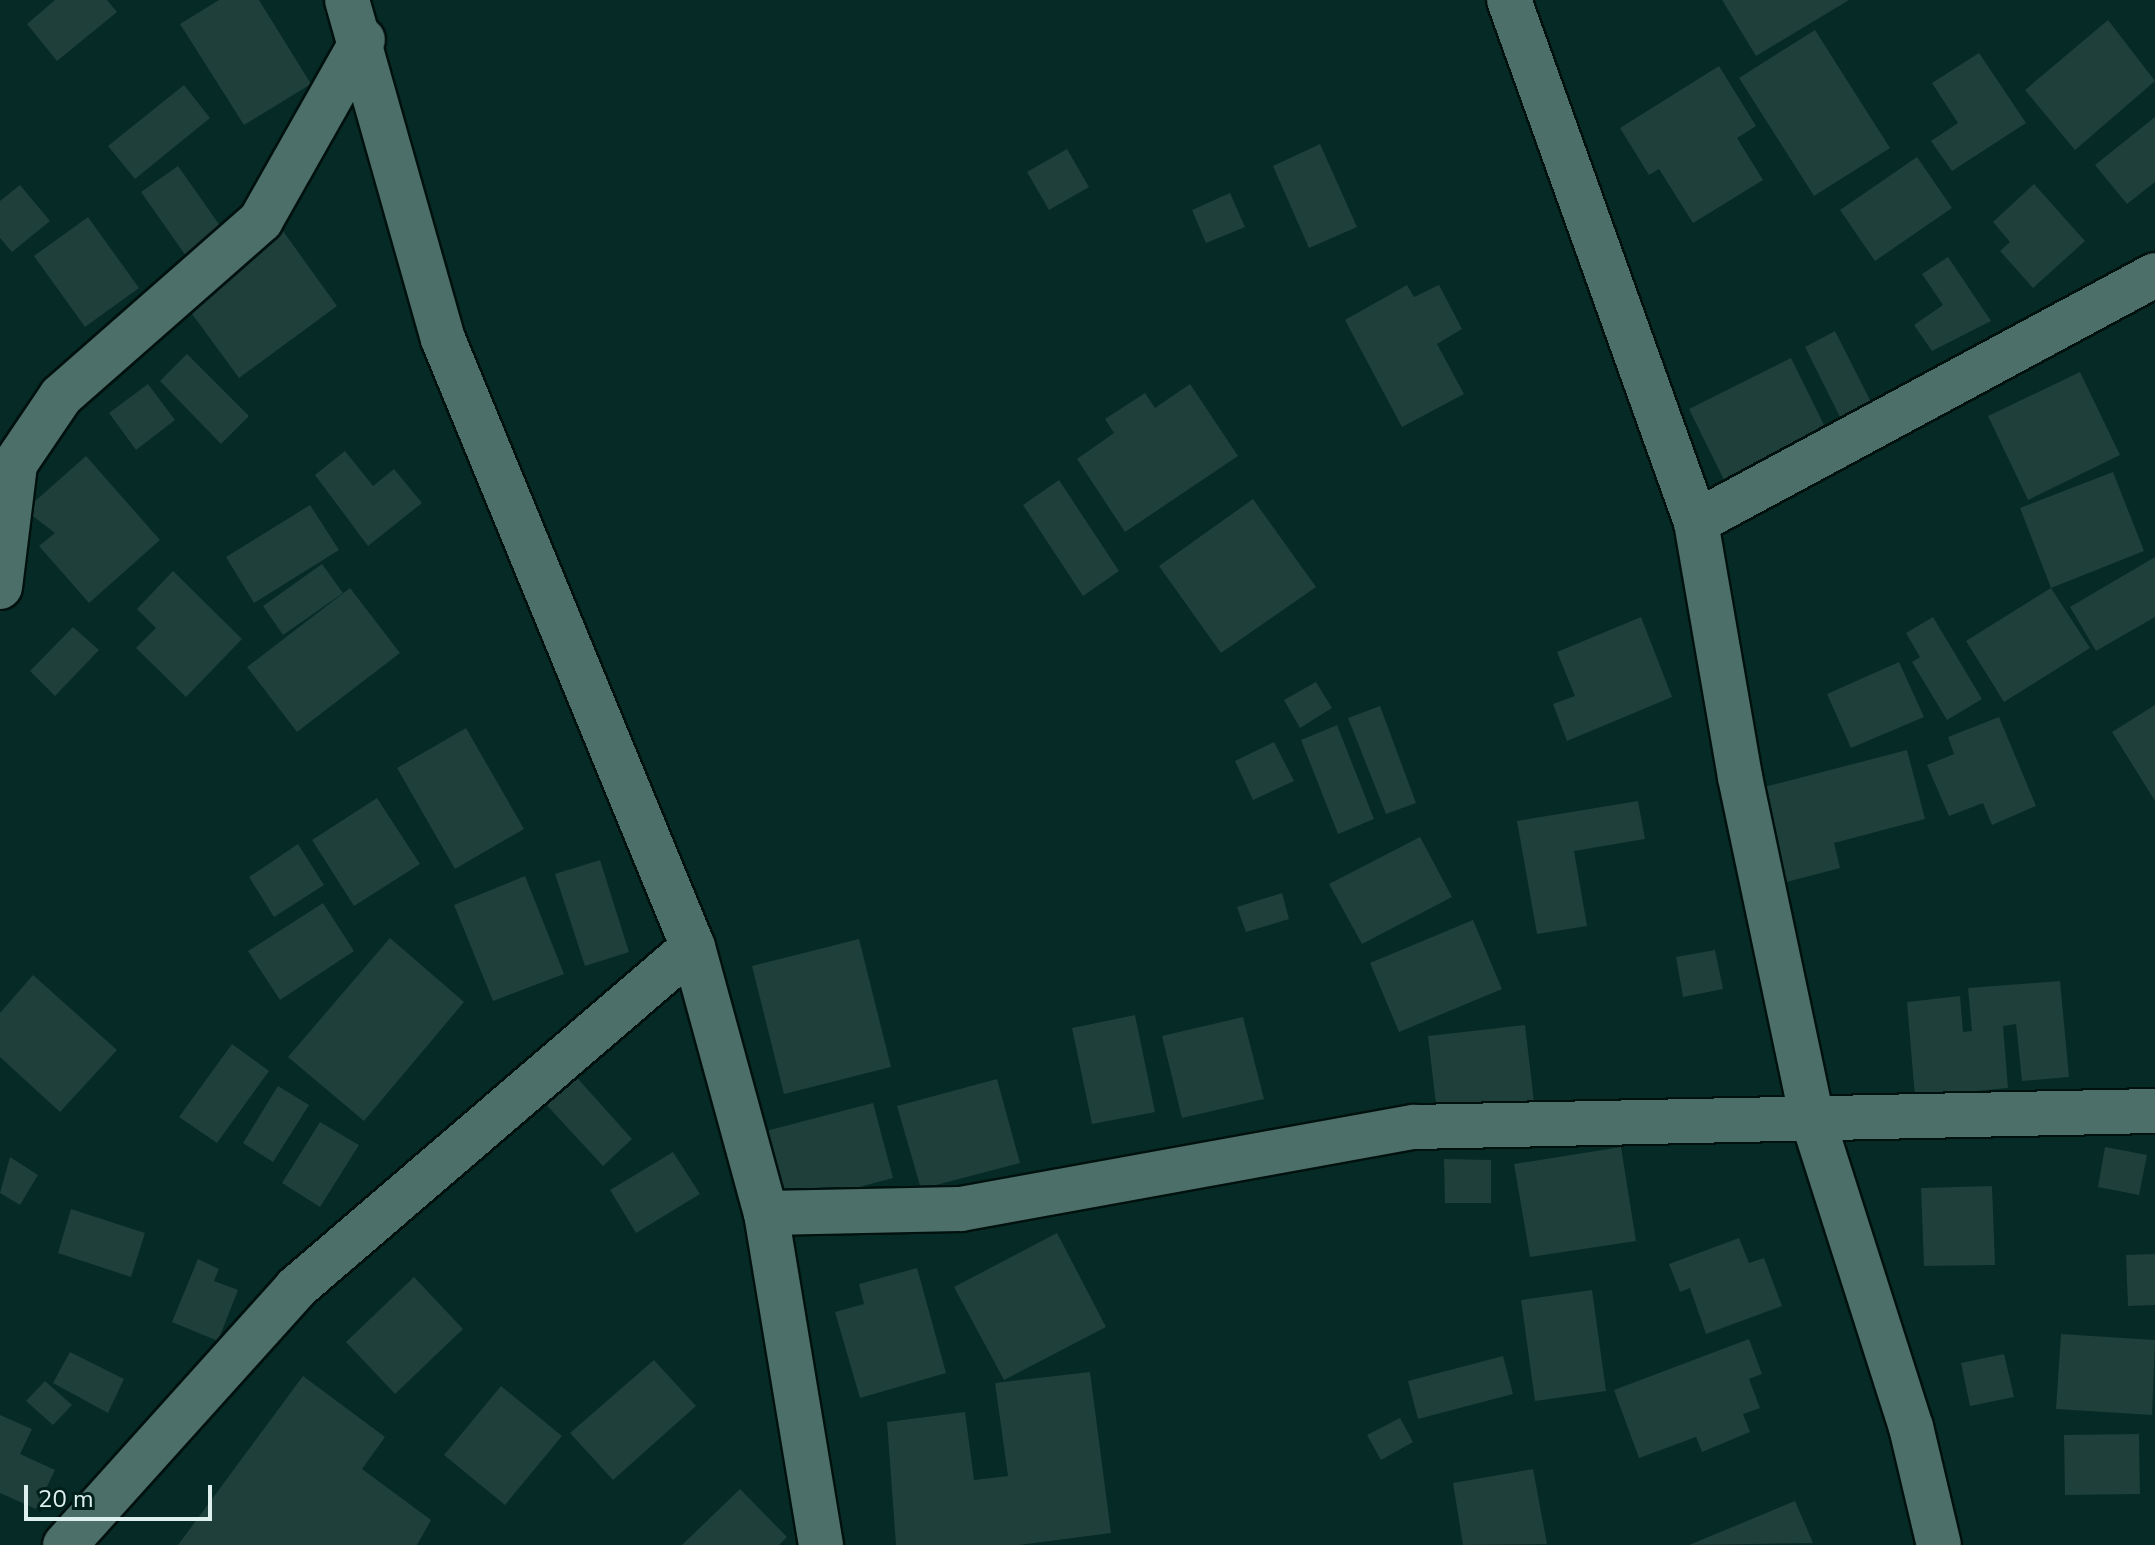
<!DOCTYPE html>
<style>
body{margin:0}
#map{position:relative;width:2155px;height:1545px;overflow:hidden;background:#062a25;font-family:"Nunito Sans",sans-serif}
div>[style]{position:absolute}
.building>*{inset:0;background:#1e3f3a}
.roads{filter:drop-shadow(2px 0 #00110e) drop-shadow(-2px 0 #00110e) drop-shadow(0 2px #00110e) drop-shadow(0 -2px #00110e)}
.minor>*{height:44px;margin:-22px;padding:0 22px;transform-origin:22px;border-radius:22px;background:#4d6f69}
span{translate:-50% -50%;white-space:nowrap;text-align:center;line-height:1.15;-webkit-text-stroke:8px #00201b;paint-order:stroke}
.scale{position:absolute;left:24px;top:1485px;width:188px;height:36px;box-sizing:border-box;border:4px solid #def0ed;border-top:0;padding-left:10px;font-size:24px;line-height:28px;white-space:nowrap;color:#def0ed;-webkit-text-stroke:6px #00201b;paint-order:stroke}
</style>
<div id="map">
<div class="building">
<i style="clip-path:polygon(55px 0,107px 0,117px 12px,57px 61px,27px 24px)"></i>
<i style="clip-path:polygon(219px 0,259px 0,311px 84px,244px 125px,180px 24px)"></i>
<i style="clip-path:polygon(1722px 0,1849px 0,1756px 56px)"></i>
<i style="clip-path:polygon(2108px 20px,2155px 81px,2075px 150px,2025px 90px)"></i>
<i style="clip-path:polygon(1815px 30px,1890px 148px,1814px 196px,1739px 78px)"></i>
<i style="clip-path:polygon(1979px 53px,2026px 123px,1952px 171px,1931px 141px,1958px 123px,1932px 83px)"></i>
<i style="clip-path:polygon(1719px 66px,1756px 126px,1737px 138px,1763px 180px,1693px 223px,1659px 169px,1649px 175px,1620px 128px)"></i>
<i style="clip-path:polygon(184px 85px,210px 118px,135px 179px,108px 146px)"></i>
<i style="clip-path:polygon(2155px 117px,2155px 182px,2127px 204px,2095px 165px)"></i>
<i style="clip-path:polygon(1320px 144px,1357px 227px,1309px 248px,1273px 166px)"></i>
<i style="clip-path:polygon(1067px 149px,1089px 187px,1049px 210px,1027px 172px)"></i>
<i style="clip-path:polygon(1917px 157px,1952px 208px,1875px 261px,1840px 210px)"></i>
<i style="clip-path:polygon(178px 166px,230px 240px,193px 266px,141px 192px)"></i>
<i style="clip-path:polygon(2034px 184px,2085px 241px,2033px 288px,2000px 251px,2010px 242px,1993px 222px)"></i>
<i style="clip-path:polygon(20px 185px,50px 221px,12px 252px,0 238px,0 201px)"></i>
<i style="clip-path:polygon(1230px 193px,1245px 227px,1206px 243px,1192px 210px)"></i>
<i style="clip-path:polygon(88px 217px,139px 288px,85px 327px,34px 256px)"></i>
<i style="clip-path:polygon(283px 231px,337px 306px,239px 378px,184px 303px)"></i>
<i style="clip-path:polygon(1948px 257px,1991px 321px,1932px 351px,1914px 325px,1943px 305px,1922px 274px)"></i>
<i style="clip-path:polygon(1407px 285px,1414px 297px,1439px 285px,1462px 329px,1437px 344px,1464px 394px,1402px 427px,1345px 320px)"></i>
<i style="clip-path:polygon(1835px 331px,1873px 406px,1842px 421px,1805px 347px)"></i>
<i style="clip-path:polygon(187px 354px,249px 416px,221px 444px,160px 381px)"></i>
<i style="clip-path:polygon(1791px 358px,1829px 435px,1727px 486px,1689px 409px)"></i>
<i style="clip-path:polygon(2080px 372px,2120px 455px,2028px 500px,1988px 416px)"></i>
<i style="clip-path:polygon(148px 384px,175px 420px,136px 450px,109px 413px)"></i>
<i style="clip-path:polygon(1190px 384px,1238px 456px,1125px 532px,1077px 459px,1114px 433px,1105px 419px,1145px 393px,1155px 408px)"></i>
<i style="clip-path:polygon(345px 451px,373px 486px,394px 469px,422px 503px,368px 546px,315px 475px)"></i>
<i style="clip-path:polygon(86px 456px,160px 540px,89px 603px,39px 546px,55px 533px,25px 510px)"></i>
<i style="clip-path:polygon(2113px 472px,2144px 551px,2051px 588px,2020px 508px)"></i>
<i style="clip-path:polygon(1059px 480px,1119px 571px,1083px 596px,1023px 505px)"></i>
<i style="clip-path:polygon(1253px 499px,1316px 587px,1221px 653px,1159px 566px)"></i>
<i style="clip-path:polygon(310px 505px,339px 550px,254px 603px,226px 557px)"></i>
<i style="clip-path:polygon(2155px 557px,2155px 617px,2096px 651px,2070px 607px)"></i>
<i style="clip-path:polygon(322px 564px,343px 593px,283px 635px,263px 606px)"></i>
<i style="clip-path:polygon(173px 571px,242px 639px,186px 697px,136px 648px,156px 628px,137px 609px)"></i>
<i style="clip-path:polygon(350px 588px,400px 653px,297px 732px,247px 667px)"></i>
<i style="clip-path:polygon(2051px 588px,2090px 648px,2004px 702px,1966px 641px)"></i>
<i style="clip-path:polygon(1641px 617px,1672px 697px,1567px 741px,1553px 704px,1575px 696px,1557px 652px)"></i>
<i style="clip-path:polygon(1933px 617px,1982px 699px,1947px 720px,1912px 662px,1920px 657px,1906px 633px)"></i>
<i style="clip-path:polygon(73px 627px,99px 650px,55px 696px,30px 671px)"></i>
<i style="clip-path:polygon(1899px 662px,1924px 717px,1851px 748px,1827px 694px)"></i>
<i style="clip-path:polygon(1316px 682px,1332px 708px,1300px 728px,1284px 700px)"></i>
<i style="clip-path:polygon(2155px 705px,2155px 801px,2112px 732px)"></i>
<i style="clip-path:polygon(1380px 706px,1416px 803px,1386px 814px,1348px 718px)"></i>
<i style="clip-path:polygon(1999px 717px,2036px 806px,1992px 825px,1983px 803px,1949px 816px,1927px 765px,1954px 754px,1948px 737px)"></i>
<i style="clip-path:polygon(1337px 725px,1374px 819px,1338px 834px,1301px 740px)"></i>
<i style="clip-path:polygon(466px 728px,524px 829px,455px 869px,397px 768px)"></i>
<i style="clip-path:polygon(1274px 742px,1294px 781px,1253px 800px,1235px 761px)"></i>
<i style="clip-path:polygon(1907px 750px,1925px 819px,1834px 843px,1840px 868px,1775px 885px,1749px 791px)"></i>
<i style="clip-path:polygon(377px 798px,420px 864px,354px 906px,312px 840px)"></i>
<i style="clip-path:polygon(1638px 801px,1645px 839px,1574px 851px,1587px 926px,1537px 934px,1517px 821px)"></i>
<i style="clip-path:polygon(1420px 837px,1452px 897px,1362px 944px,1329px 884px)"></i>
<i style="clip-path:polygon(298px 844px,324px 885px,274px 917px,249px 877px)"></i>
<i style="clip-path:polygon(600px 860px,629px 952px,585px 966px,555px 874px)"></i>
<i style="clip-path:polygon(525px 876px,564px 974px,493px 1001px,454px 905px)"></i>
<i style="clip-path:polygon(1282px 893px,1289px 919px,1246px 932px,1237px 907px)"></i>
<i style="clip-path:polygon(323px 903px,354px 951px,280px 1000px,248px 951px)"></i>
<i style="clip-path:polygon(1473px 920px,1502px 989px,1399px 1032px,1370px 963px)"></i>
<i style="clip-path:polygon(390px 938px,464px 1002px,364px 1121px,288px 1057px)"></i>
<i style="clip-path:polygon(859px 939px,891px 1067px,784px 1094px,752px 966px)"></i>
<i style="clip-path:polygon(1715px 950px,1723px 989px,1683px 997px,1676px 957px)"></i>
<i style="clip-path:polygon(33px 975px,117px 1050px,60px 1112px,0 1057px,0 1013px)"></i>
<i style="clip-path:polygon(2060px 981px,2069px 1077px,2022px 1081px,2016px 1024px,2003px 1026px,2008px 1088px,1915px 1097px,1907px 1002px,1960px 996px,1963px 1032px,1972px 1031px,1968px 988px)"></i>
<i style="clip-path:polygon(1135px 1015px,1155px 1112px,1092px 1124px,1072px 1028px)"></i>
<i style="clip-path:polygon(1243px 1017px,1264px 1099px,1182px 1118px,1162px 1036px)"></i>
<i style="clip-path:polygon(1525px 1025px,1535px 1111px,1438px 1122px,1428px 1036px)"></i>
<i style="clip-path:polygon(232px 1044px,269px 1071px,217px 1143px,179px 1117px)"></i>
<i style="clip-path:polygon(571px 1071px,632px 1139px,603px 1166px,541px 1099px)"></i>
<i style="clip-path:polygon(997px 1079px,1020px 1163px,921px 1189px,897px 1106px)"></i>
<i style="clip-path:polygon(278px 1086px,309px 1105px,273px 1162px,243px 1143px)"></i>
<i style="clip-path:polygon(873px 1103px,893px 1178px,781px 1208px,762px 1132px)"></i>
<i style="clip-path:polygon(320px 1122px,359px 1145px,320px 1207px,282px 1183px)"></i>
<i style="clip-path:polygon(1621px 1147px,1636px 1241px,1530px 1257px,1514px 1164px)"></i>
<i style="clip-path:polygon(2105px 1147px,2147px 1155px,2139px 1195px,2098px 1187px)"></i>
<i style="clip-path:polygon(673px 1152px,700px 1194px,636px 1233px,610px 1190px)"></i>
<i style="clip-path:polygon(10px 1157px,38px 1175px,20px 1205px,0 1193px)"></i>
<i style="clip-path:polygon(1444px 1159px,1491px 1160px,1491px 1203px,1445px 1203px)"></i>
<i style="clip-path:polygon(1992px 1186px,1995px 1265px,1924px 1266px,1921px 1188px)"></i>
<i style="clip-path:polygon(71px 1209px,145px 1233px,131px 1277px,58px 1253px)"></i>
<i style="clip-path:polygon(1057px 1233px,1106px 1327px,1004px 1380px,954px 1287px)"></i>
<i style="clip-path:polygon(1739px 1238px,1749px 1263px,1764px 1258px,1782px 1306px,1706px 1334px,1690px 1288px,1680px 1292px,1669px 1264px)"></i>
<i style="clip-path:polygon(2155px 1254px,2155px 1305px,2128px 1306px,2126px 1255px)"></i>
<i style="clip-path:polygon(198px 1259px,219px 1269px,214px 1281px,238px 1290px,218px 1341px,172px 1322px)"></i>
<i style="clip-path:polygon(917px 1268px,946px 1373px,860px 1398px,835px 1312px,864px 1304px,859px 1284px)"></i>
<i style="clip-path:polygon(414px 1277px,463px 1329px,395px 1394px,346px 1342px)"></i>
<i style="clip-path:polygon(1592px 1290px,1606px 1391px,1535px 1401px,1521px 1300px)"></i>
<i style="clip-path:polygon(2061px 1334px,2155px 1340px,2152px 1415px,2056px 1409px)"></i>
<i style="clip-path:polygon(1749px 1339px,1762px 1374px,1749px 1379px,1760px 1408px,1743px 1414px,1750px 1432px,1702px 1452px,1696px 1437px,1639px 1458px,1614px 1390px)"></i>
<i style="clip-path:polygon(70px 1352px,124px 1379px,108px 1413px,53px 1383px)"></i>
<i style="clip-path:polygon(2004px 1354px,2014px 1397px,1970px 1406px,1961px 1363px)"></i>
<i style="clip-path:polygon(1503px 1356px,1513px 1394px,1418px 1419px,1408px 1381px)"></i>
<i style="clip-path:polygon(654px 1360px,696px 1406px,613px 1480px,570px 1433px)"></i>
<i style="clip-path:polygon(1090px 1372px,1111px 1533px,1019px 1545px,896px 1545px,887px 1422px,965px 1412px,974px 1480px,1008px 1476px,995px 1383px)"></i>
<i style="clip-path:polygon(303px 1376px,385px 1437px,362px 1469px,431px 1520px,417px 1545px,178px 1545px)"></i>
<i style="clip-path:polygon(45px 1381px,72px 1405px,53px 1425px,26px 1401px)"></i>
<i style="clip-path:polygon(501px 1386px,562px 1436px,505px 1505px,444px 1455px)"></i>
<i style="clip-path:polygon(0 1415px,32px 1429px,20px 1454px,55px 1470px,36px 1509px,0 1493px)"></i>
<i style="clip-path:polygon(1400px 1418px,1413px 1442px,1381px 1460px,1367px 1435px)"></i>
<i style="clip-path:polygon(2139px 1434px,2140px 1494px,2065px 1495px,2064px 1435px)"></i>
<i style="clip-path:polygon(1533px 1469px,1547px 1544px,1463px 1545px,1453px 1483px)"></i>
<i style="clip-path:polygon(740px 1489px,787px 1537px,779px 1545px,682px 1545px)"></i>
<i style="clip-path:polygon(1795px 1501px,1813px 1543px,1689px 1545px)"></i>
</div>
<div class="roads">
<div class="minor">
<i style="left:347px;top:0;width:352px;rotate:74.2deg"></i>
<i style="left:443px;top:339px;width:657px;rotate:67.65deg"></i>
<i style="left:693px;top:947px;width:276px;rotate:74.7deg"></i>
<i style="left:766px;top:1213px;width:337px;rotate:80.6deg"></i>
<i style="left:1509px;top:0;width:554px;rotate:70.29deg"></i>
<i style="left:1696px;top:522px;width:259px;rotate:80.2deg"></i>
<i style="left:1740px;top:777px;width:344px;rotate:78.1deg"></i>
<i style="left:1811px;top:1114px;width:329px;rotate:72.3deg"></i>
<i style="left:1911px;top:1427px;width:121px;rotate:76.7deg"></i>
<i style="left:1696px;top:522px;width:521px;rotate:-28.29deg"></i>
<i style="left:0;top:587px;width:124px;rotate:-83deg"></i>
<i style="left:15px;top:464px;width:82px;rotate:-55.9deg"></i>
<i style="left:61px;top:396px;width:266px;rotate:-41.3deg"></i>
<i style="left:261px;top:220px;width:207px;rotate:-60.5deg"></i>
<i style="left:766px;top:1213px;width:195px;rotate:-1.2deg"></i>
<i style="left:961px;top:1209px;width:460px;rotate:-10.3deg"></i>
<i style="left:1414px;top:1127px;width:741px;rotate:-1.24deg"></i>
<i style="left:65px;top:1545px;width:346px;rotate:-48deg"></i>
<i style="left:296px;top:1288px;width:523px;rotate:-40.66deg"></i>
</div>
</div>
<div class="scale">20 m</div>
</div>
